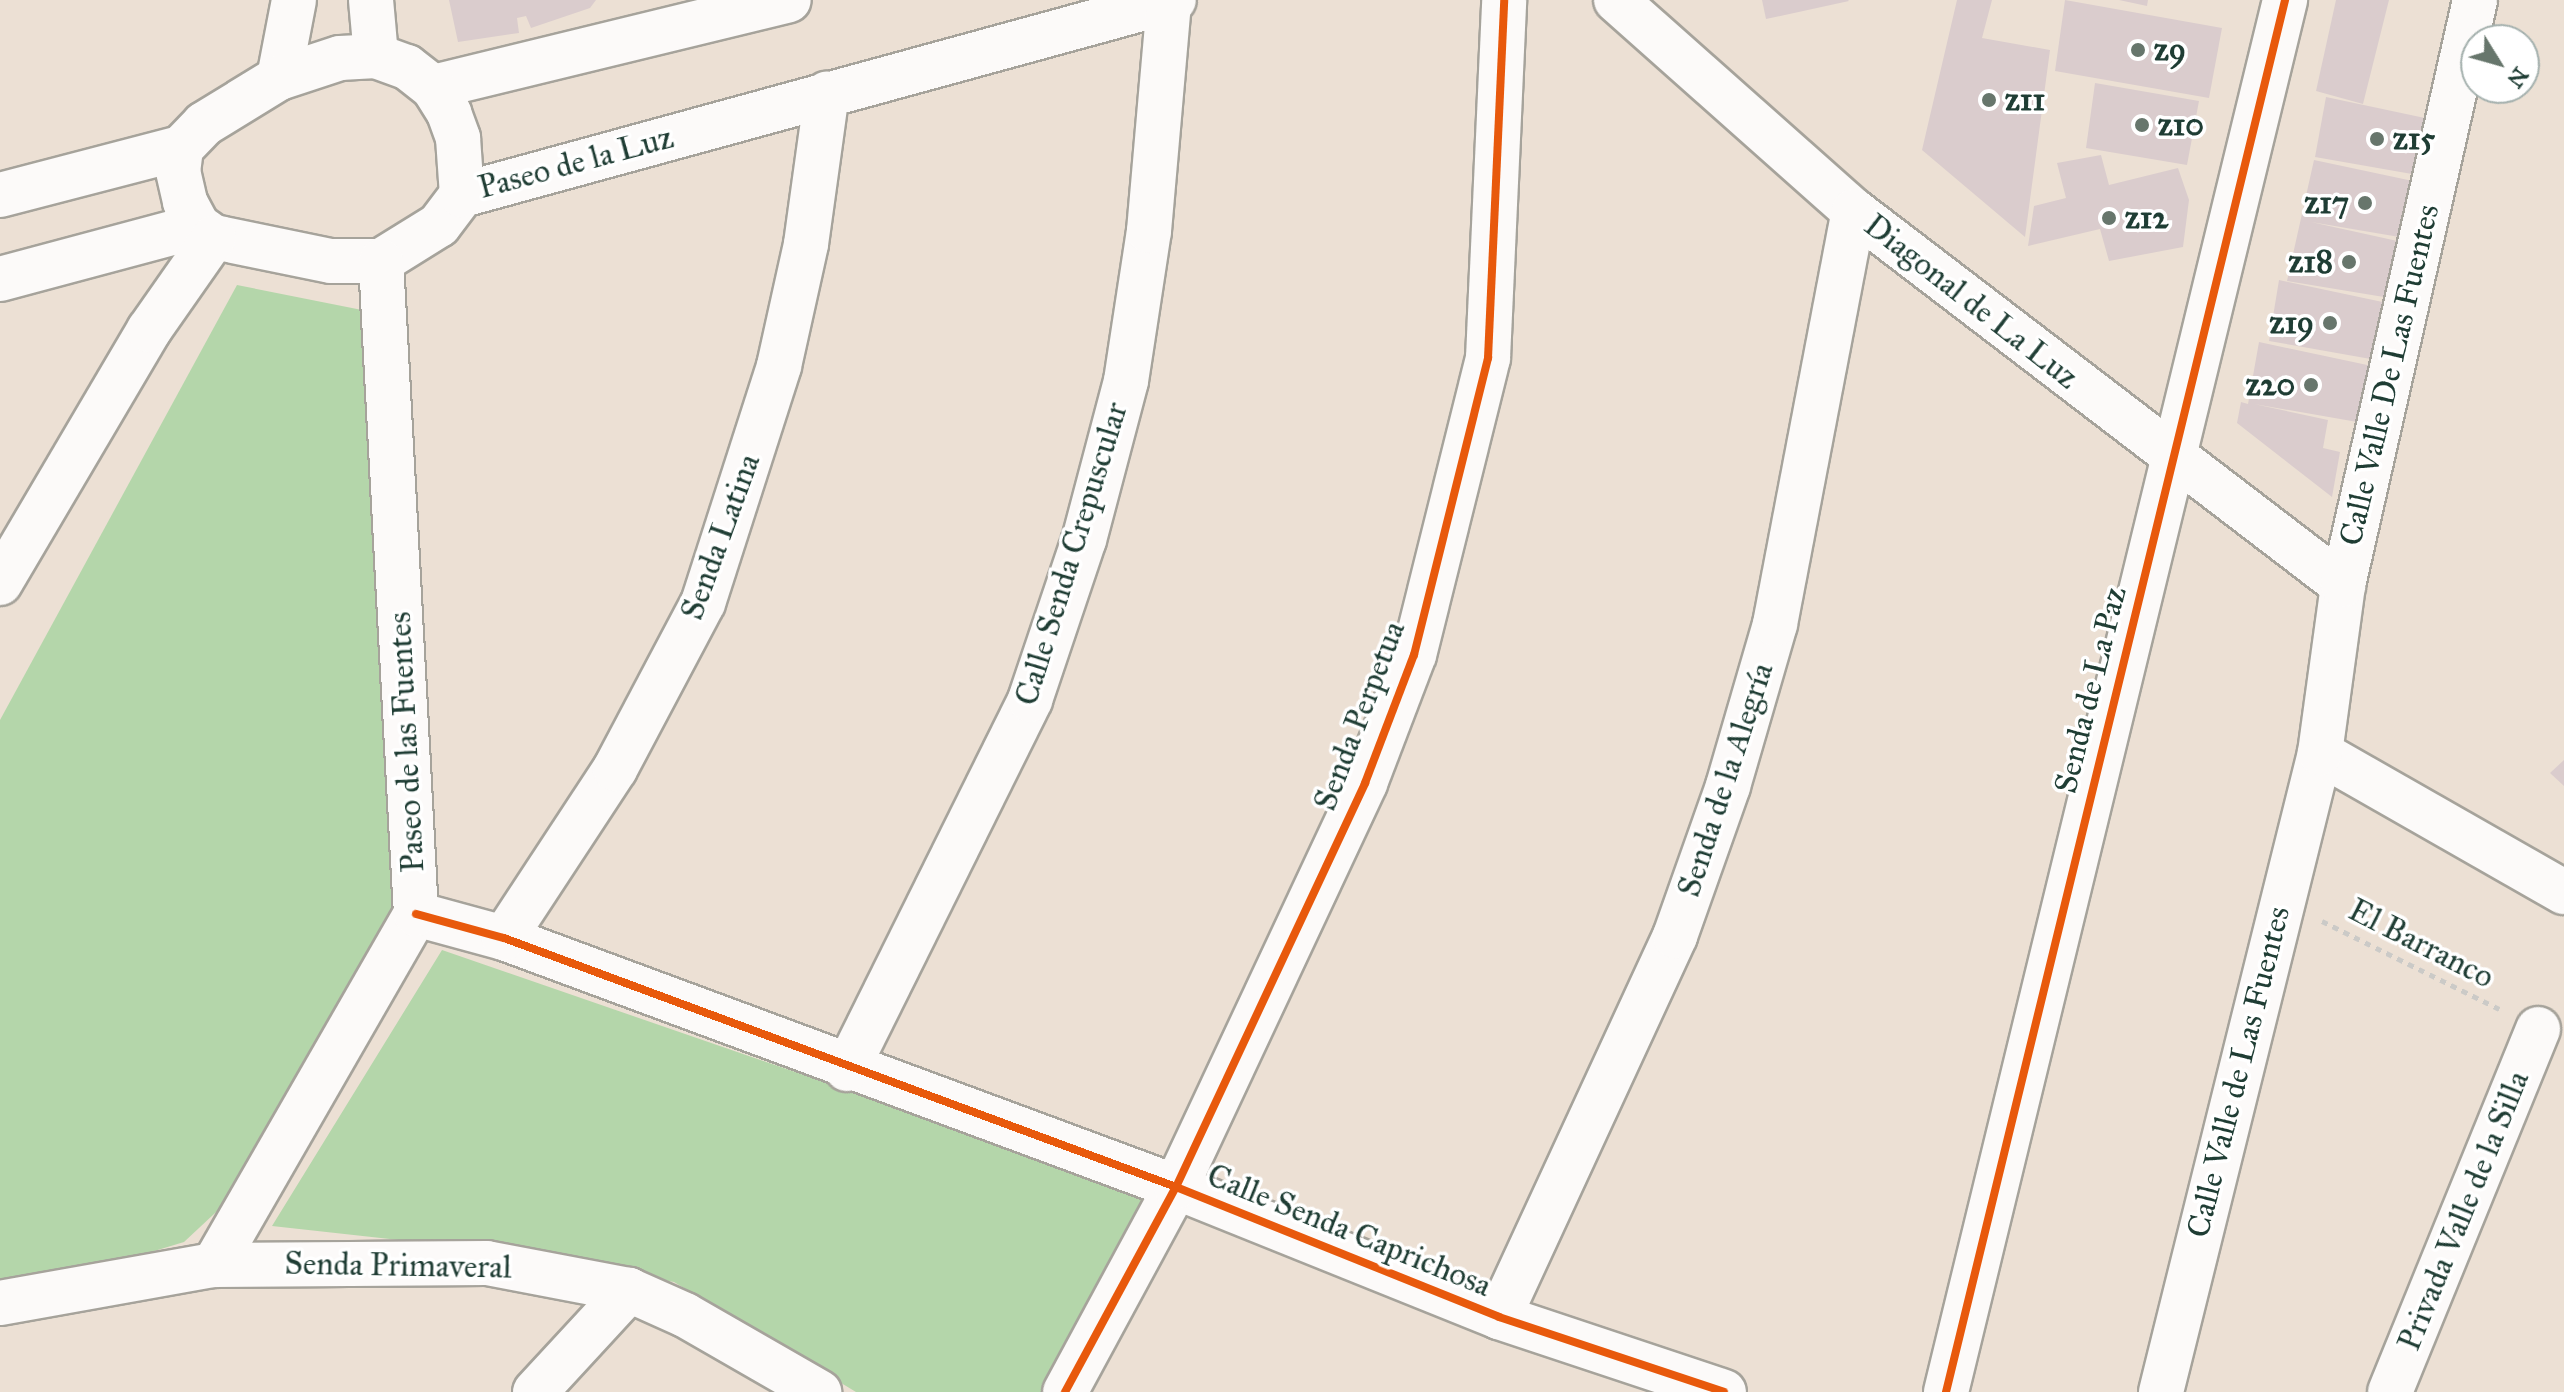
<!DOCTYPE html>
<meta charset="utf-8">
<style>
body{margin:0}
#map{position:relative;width:2564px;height:1392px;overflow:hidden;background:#ece0d4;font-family:"IM FELL Great Primer",serif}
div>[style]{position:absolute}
.green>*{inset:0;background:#b4d6aa}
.building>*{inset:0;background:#dacccd}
.path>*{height:5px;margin-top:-2.5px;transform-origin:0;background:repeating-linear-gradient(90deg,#cbcac7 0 6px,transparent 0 12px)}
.roads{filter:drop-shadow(2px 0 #a6a39b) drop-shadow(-2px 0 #a6a39b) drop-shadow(0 2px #a6a39b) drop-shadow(0 -2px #a6a39b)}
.minor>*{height:44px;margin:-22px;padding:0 22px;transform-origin:22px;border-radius:22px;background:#fcfaf9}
.cycleway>*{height:8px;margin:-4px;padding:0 4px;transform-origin:4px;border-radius:4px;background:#e8590c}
.dots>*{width:22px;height:22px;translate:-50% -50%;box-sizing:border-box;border:4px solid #fff;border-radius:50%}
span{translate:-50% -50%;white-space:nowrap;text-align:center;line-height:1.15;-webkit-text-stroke:7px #fff;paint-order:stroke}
.poi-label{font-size:32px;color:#1f3d34;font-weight:700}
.left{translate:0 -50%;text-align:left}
.right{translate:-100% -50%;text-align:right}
.street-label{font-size:32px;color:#1f3d34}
.north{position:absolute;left:2460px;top:24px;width:80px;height:80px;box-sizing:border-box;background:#fff;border:2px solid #a5b1ae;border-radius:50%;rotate:127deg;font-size:22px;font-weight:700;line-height:32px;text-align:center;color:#1f3d34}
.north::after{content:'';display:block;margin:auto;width:28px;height:36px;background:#67766c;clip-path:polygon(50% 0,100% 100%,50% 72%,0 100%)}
</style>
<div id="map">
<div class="green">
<i style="clip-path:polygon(237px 285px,367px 311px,403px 892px,376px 959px,229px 1200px,184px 1242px,52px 1282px,0 1292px,0 720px)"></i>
<i style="clip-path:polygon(442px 950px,1157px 1197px,1048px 1392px,856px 1392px,674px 1282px,525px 1254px,272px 1226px)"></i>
</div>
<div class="building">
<i style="clip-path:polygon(449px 0,596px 0,590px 8px,531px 28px,526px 16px,517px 18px,519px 33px,458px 42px)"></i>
<i style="clip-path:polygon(1762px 0,1848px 0,1849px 1px,1766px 19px)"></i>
<i style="clip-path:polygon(1957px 0,1992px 0,1982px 38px,2050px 50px,2025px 237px,1922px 150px)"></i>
<i style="clip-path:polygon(2065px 0,2222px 28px,2209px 98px,2055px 71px)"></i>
<i style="clip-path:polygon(2119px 0,2148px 0,2147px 6px)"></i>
<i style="clip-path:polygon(2336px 0,2389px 0,2363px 104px,2316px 91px)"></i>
<i style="clip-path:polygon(2095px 83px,2199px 101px,2187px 165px,2086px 148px)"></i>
<i style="clip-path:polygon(2326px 97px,2439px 121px,2429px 177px,2315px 157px)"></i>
<i style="clip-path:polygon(2101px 155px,2109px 185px,2178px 168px,2189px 200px,2183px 247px,2109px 261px,2100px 229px,2028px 246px,2034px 206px,2066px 198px,2057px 163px)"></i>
<i style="clip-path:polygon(2314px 160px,2427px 184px,2417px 240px,2311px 222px,2411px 244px,2402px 300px,2287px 281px)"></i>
<i style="clip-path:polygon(2279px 280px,2392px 304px,2382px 361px,2269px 341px)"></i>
<i style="clip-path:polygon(2259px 342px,2372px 366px,2363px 423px,2254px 404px,2328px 420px,2323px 448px,2340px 452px,2332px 497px,2237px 423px,2241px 402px,2248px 404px)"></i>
<i style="clip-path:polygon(2564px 760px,2564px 786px,2550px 773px)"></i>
</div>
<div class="path">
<i style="left:2322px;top:921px;width:198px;rotate:26.4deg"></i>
</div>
<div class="roads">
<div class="minor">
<i style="left:371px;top:0;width:56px;rotate:84.9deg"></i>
<i style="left:1616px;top:0;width:318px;rotate:41.6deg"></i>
<i style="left:1854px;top:211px;width:616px;rotate:37.41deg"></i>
<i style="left:279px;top:78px;width:79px;rotate:-79.1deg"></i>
<i style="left:433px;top:87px;width:366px;rotate:-13.7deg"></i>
<i style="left:181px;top:148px;width:23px;rotate:97deg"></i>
<i style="left:178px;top:171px;width:32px;rotate:77deg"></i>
<i style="left:185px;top:202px;width:27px;rotate:62deg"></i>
<i style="left:198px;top:226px;width:19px;rotate:35deg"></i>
<i style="left:214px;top:237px;width:119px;rotate:11.6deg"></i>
<i style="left:331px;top:261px;width:50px"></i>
<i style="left:381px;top:261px;width:68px;rotate:-31.8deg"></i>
<i style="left:439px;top:225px;width:38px;rotate:-53deg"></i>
<i style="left:462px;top:195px;width:738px;rotate:-15.32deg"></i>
<i style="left:0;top:195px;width:187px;rotate:-14.6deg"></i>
<i style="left:181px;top:148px;width:33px;rotate:-46deg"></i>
<i style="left:204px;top:124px;width:88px;rotate:-31.5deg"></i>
<i style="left:279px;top:78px;width:64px;rotate:-18.2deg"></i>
<i style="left:340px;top:58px;width:36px;rotate:-3deg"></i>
<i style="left:376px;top:56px;width:33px;rotate:20deg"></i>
<i style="left:407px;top:67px;width:33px;rotate:38deg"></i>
<i style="left:433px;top:87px;width:31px;rotate:58deg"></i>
<i style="left:449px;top:113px;width:27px;rotate:70deg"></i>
<i style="left:458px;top:138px;width:57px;rotate:86deg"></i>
<i style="left:0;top:279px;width:205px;rotate:-15deg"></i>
<i style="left:0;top:583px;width:294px;rotate:-59.5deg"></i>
<i style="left:149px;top:330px;width:113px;rotate:-55deg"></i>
<i style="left:2320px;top:753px;width:281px;rotate:29.7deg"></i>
<i style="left:416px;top:914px;width:91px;rotate:15.3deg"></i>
<i style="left:504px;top:938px;width:717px;rotate:20.33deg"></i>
<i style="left:1176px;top:1187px;width:348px;rotate:21.9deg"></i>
<i style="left:1499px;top:1317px;width:237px;rotate:18.4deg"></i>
<i style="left:504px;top:938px;width:202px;rotate:-56.7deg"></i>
<i style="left:615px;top:769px;width:188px;rotate:-62.1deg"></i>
<i style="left:703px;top:603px;width:249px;rotate:-72.2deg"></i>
<i style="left:779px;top:366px;width:125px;rotate:-77.5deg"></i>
<i style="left:806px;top:244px;width:152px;rotate:-82.1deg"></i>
<i style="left:847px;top:1069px;width:412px;rotate:-63.6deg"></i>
<i style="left:1030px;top:700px;width:169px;rotate:-71.4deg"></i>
<i style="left:1084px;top:540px;width:164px;rotate:-75.2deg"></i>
<i style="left:1126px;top:381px;width:152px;rotate:-81.3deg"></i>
<i style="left:1149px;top:231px;width:231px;rotate:-85deg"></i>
<i style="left:214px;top:1265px;width:405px;rotate:-60.1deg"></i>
<i style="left:416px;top:914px;width:654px;rotate:-93.07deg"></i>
<i style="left:0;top:1303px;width:217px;rotate:-10.1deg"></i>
<i style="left:214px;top:1265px;width:273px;rotate:-0.4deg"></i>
<i style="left:487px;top:1263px;width:145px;rotate:10.8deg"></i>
<i style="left:629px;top:1290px;width:61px;rotate:24.1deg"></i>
<i style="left:685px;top:1315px;width:155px;rotate:29.9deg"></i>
<i style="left:1499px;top:1317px;width:420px;rotate:-65.2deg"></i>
<i style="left:1675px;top:936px;width:159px;rotate:-70.5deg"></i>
<i style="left:1728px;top:786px;width:169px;rotate:-73.8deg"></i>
<i style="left:1775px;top:624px;width:420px;rotate:-79.2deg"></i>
<i style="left:535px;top:1392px;width:139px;rotate:-47.3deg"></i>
<i style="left:1065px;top:1392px;width:233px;rotate:-61.6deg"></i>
<i style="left:1176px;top:1187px;width:446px;rotate:-64.9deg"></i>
<i style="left:1365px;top:783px;width:137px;rotate:-69.1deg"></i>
<i style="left:1414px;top:655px;width:306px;rotate:-76deg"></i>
<i style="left:1488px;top:358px;width:358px;rotate:-87.4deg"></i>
<i style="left:1946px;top:1392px;width:1433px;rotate:-76.31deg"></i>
<i style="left:2161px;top:1392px;width:658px;rotate:-76.03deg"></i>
<i style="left:2320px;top:753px;width:170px;rotate:-82.2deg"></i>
<i style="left:2343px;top:585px;width:600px;rotate:-77.28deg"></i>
<i style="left:2390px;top:1392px;width:392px;rotate:-67.8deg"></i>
</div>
</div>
<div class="cycleway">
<i style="left:416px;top:914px;width:91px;rotate:15.3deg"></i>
<i style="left:504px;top:938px;width:717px;rotate:20.33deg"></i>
<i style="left:1176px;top:1187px;width:348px;rotate:21.9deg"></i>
<i style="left:1499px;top:1317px;width:237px;rotate:18.4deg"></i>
<i style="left:1065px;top:1392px;width:233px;rotate:-61.6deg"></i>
<i style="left:1176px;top:1187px;width:446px;rotate:-64.9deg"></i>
<i style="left:1365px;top:783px;width:137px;rotate:-69.1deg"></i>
<i style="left:1414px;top:655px;width:306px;rotate:-76deg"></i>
<i style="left:1488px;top:358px;width:358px;rotate:-87.4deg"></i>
<i style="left:1946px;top:1392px;width:1433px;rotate:-76.31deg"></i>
</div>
<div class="dots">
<i style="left:2138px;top:50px;background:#67766c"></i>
<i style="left:1989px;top:100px;background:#67766c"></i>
<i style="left:2142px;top:125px;background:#67766c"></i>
<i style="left:2377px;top:139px;background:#67766c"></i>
<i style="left:2365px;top:203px;background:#67766c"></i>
<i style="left:2109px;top:218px;background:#67766c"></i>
<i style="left:2349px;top:262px;background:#67766c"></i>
<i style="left:2330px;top:323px;background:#67766c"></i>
<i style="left:2311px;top:385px;background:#67766c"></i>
</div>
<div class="poi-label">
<span class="left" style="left:2154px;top:50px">z9</span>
<span class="left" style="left:2005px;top:100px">z11</span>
<span class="left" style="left:2158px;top:125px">z10</span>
<span class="left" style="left:2393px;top:139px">z15</span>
<span class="right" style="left:2349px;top:203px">z17</span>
<span class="left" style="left:2125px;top:218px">z12</span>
<span class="right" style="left:2333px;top:262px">z18</span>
<span class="right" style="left:2314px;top:323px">z19</span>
<span class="right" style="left:2295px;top:385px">z20</span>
</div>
<div class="street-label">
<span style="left:576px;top:163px;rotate:-15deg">Paseo de la Luz</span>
<span style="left:1971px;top:302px;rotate:38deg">Diagonal de La Luz</span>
<span style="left:2390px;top:375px;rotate:-77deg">Calle Valle De Las Fuentes</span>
<span style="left:721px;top:537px;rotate:-70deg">Senda Latina</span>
<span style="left:1072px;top:554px;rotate:-73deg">Calle Senda Crepuscular</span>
<span style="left:2091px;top:690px;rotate:-76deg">Senda de La Paz</span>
<span style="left:1360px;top:716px;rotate:-69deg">Senda Perpetua</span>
<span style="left:407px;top:742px;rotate:-93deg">Paseo de las Fuentes</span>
<span style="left:1726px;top:780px;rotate:-72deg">Senda de la Alegría</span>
<span style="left:2421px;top:944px;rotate:27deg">El Barranco</span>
<span style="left:2239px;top:1072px;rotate:-76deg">Calle Valle de Las Fuentes</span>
<span style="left:2464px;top:1211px;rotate:-68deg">Privada Valle de la Silla</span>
<span style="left:1349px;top:1231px;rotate:22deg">Calle Senda Caprichosa</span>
<span style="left:398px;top:1266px;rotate:1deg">Senda Primaveral</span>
</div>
<div class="north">N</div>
</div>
